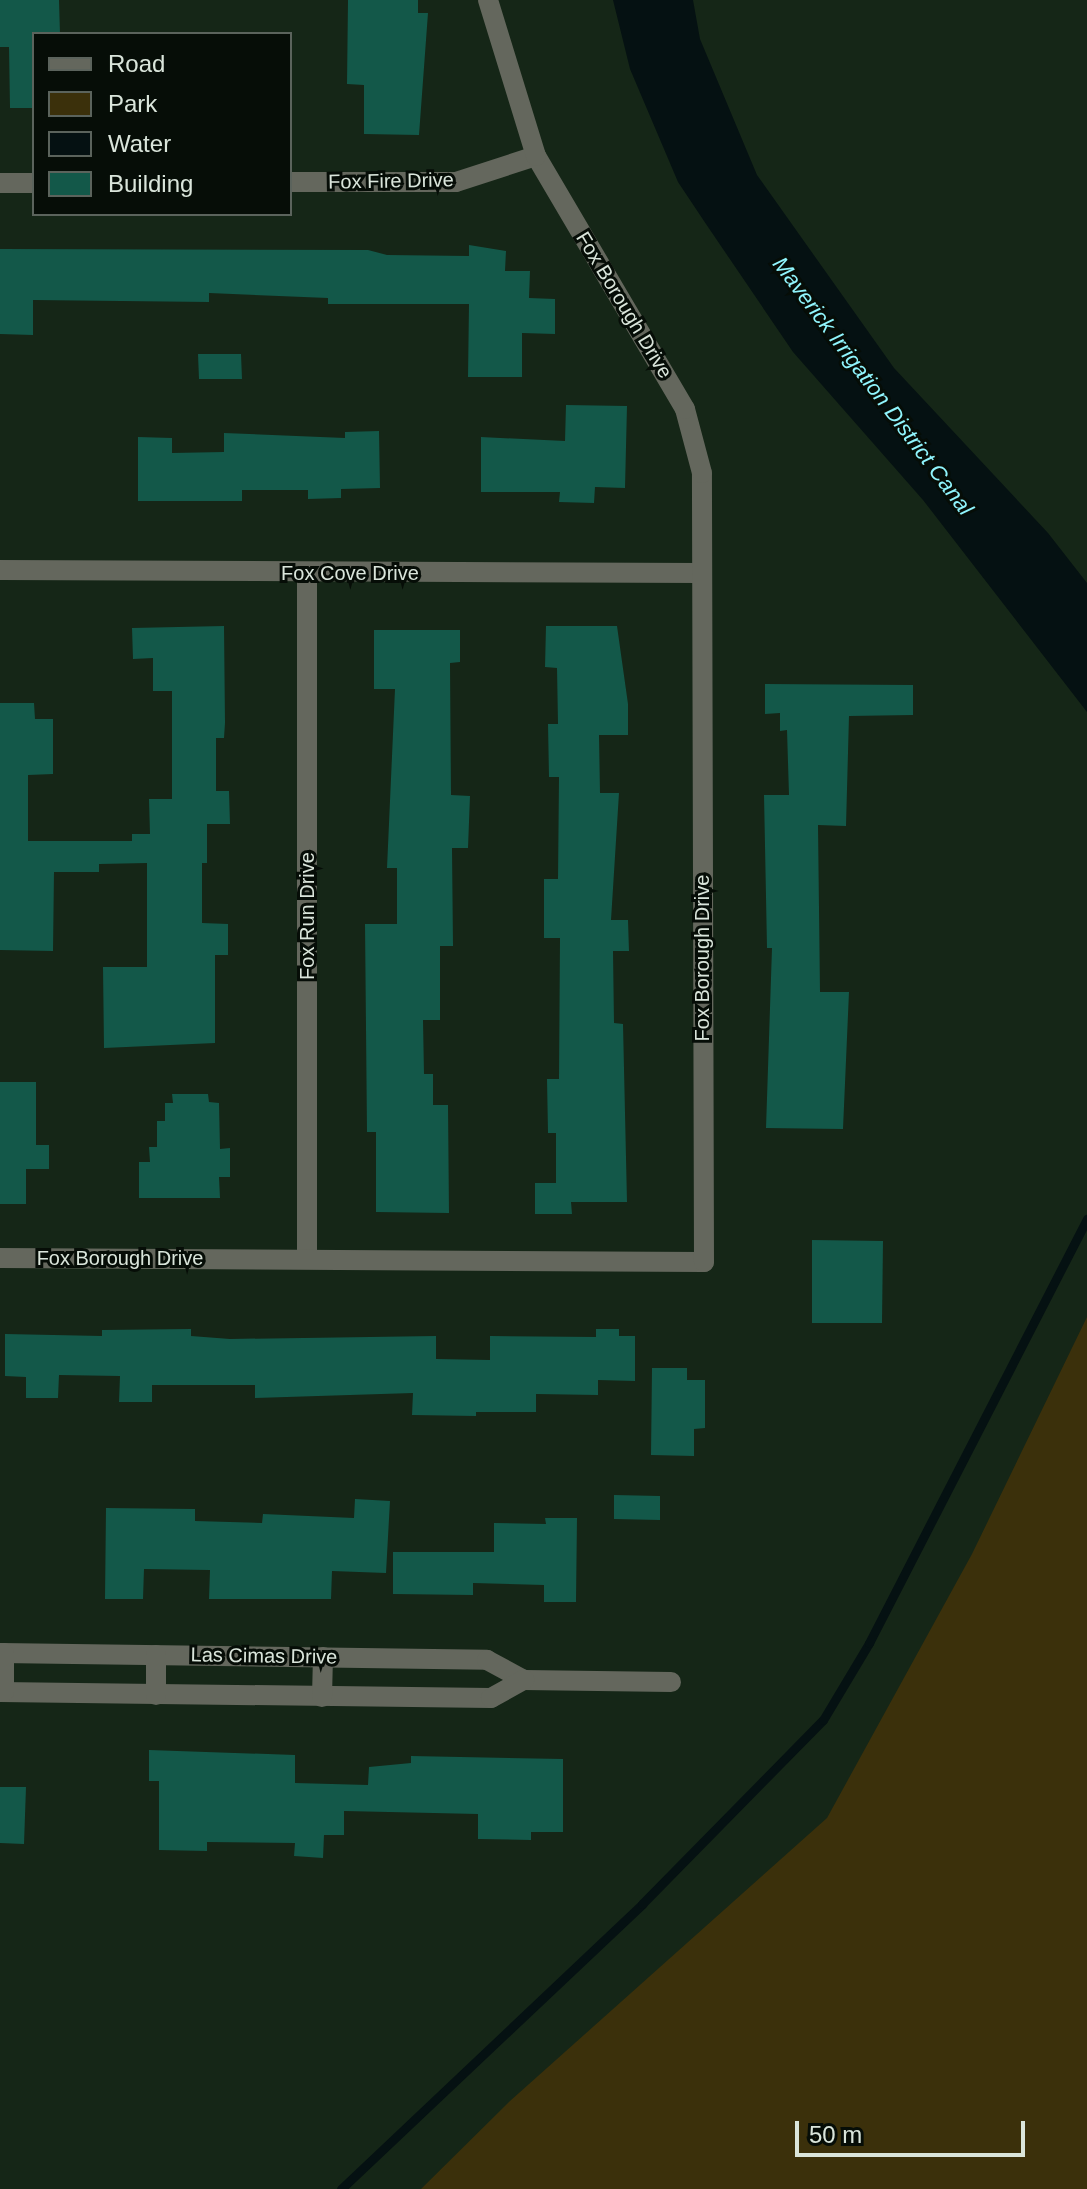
<!DOCTYPE html>
<style>
body{margin:0}
#map{position:relative;width:1087px;height:2189px;overflow:hidden;background:#152617;font-family:Arial,sans-serif}
div>[style]{position:absolute}
.green>*{inset:0;background:#3b300b}
.water>*{inset:0;background:#051112}
.stream>*{height:9px;margin:-4.5px;padding:0 4.5px;transform-origin:4.5px;border-radius:4.5px;background:#051112}
.building>*{inset:0;background:#135849}
.minor>*{height:20px;margin:-10px;padding:0 10px;transform-origin:10px;border-radius:10px;background:#64675d}
span{translate:-50% -50%;white-space:nowrap;text-align:center;line-height:1.15;-webkit-text-stroke:6px #060d07;paint-order:stroke}
.street-label{font-size:20px;color:#dae5db}
.water-label{font-size:22px;color:#90f5fd;font-style:italic}
.legend{position:absolute;left:32px;top:32px;width:260px;height:184px;box-sizing:border-box;background:#060d07;border:2px solid #5b635c;margin:0;padding:10px 14px;list-style:none;font-size:24px;color:#dae5db}
.legend li{display:flex;align-items:center;gap:16px;height:40px}
.legend b{width:40px;border:2px solid #5b635c}
.scale{position:absolute;left:795px;top:2121px;width:230px;height:36px;box-sizing:border-box;border:4px solid #dae5db;border-top:0;padding-left:10px;font-size:24px;line-height:28px;white-space:nowrap;color:#dae5db;-webkit-text-stroke:6px #060d07;paint-order:stroke}
</style>
<div id="map">
<div class="green">
<i style="clip-path:polygon(1087px 1317px,1087px 2189px,421px 2189px,510px 2101px,827px 1818px,972px 1554px)"></i>
</div>
<div class="water">
<i style="clip-path:polygon(613px 0,693px 0,700px 39px,757px 175px,894px 368px,1048px 533px,1087px 583px,1087px 712px,923px 500px,793px 352px,706px 224px,678px 182px,630px 69px)"></i>
</div>
<div class="stream">
<i style="left:341px;top:2189px;width:415px;rotate:-43.4deg"></i>
<i style="left:642px;top:1904px;width:258px;rotate:-45.5deg"></i>
<i style="left:823px;top:1720px;width:90px;rotate:-59.1deg"></i>
<i style="left:869px;top:1643px;width:477px;rotate:-62.8deg"></i>
</div>
<div class="building">
<i style="clip-path:polygon(0 0,59px 0,60px 34px,34px 34px,34px 108px,10px 108px,9px 47px,0 47px)"></i>
<i style="clip-path:polygon(348px 0,418px 0,418px 13px,428px 13px,419px 135px,364px 134px,364px 85px,347px 84px)"></i>
<i style="clip-path:polygon(469px 245px,506px 251px,505px 271px,530px 271px,529px 298px,555px 299px,555px 334px,522px 333px,522px 377px,468px 377px,469px 304px,328px 304px,328px 298px,209px 293px,209px 302px,33px 300px,33px 335px,0 334px,0 249px,368px 250px,387px 255px,469px 256px)"></i>
<i style="clip-path:polygon(198px 354px,241px 354px,242px 379px,199px 379px)"></i>
<i style="clip-path:polygon(566px 405px,627px 406px,625px 488px,595px 487px,594px 503px,559px 502px,560px 492px,481px 492px,481px 437px,565px 441px)"></i>
<i style="clip-path:polygon(379px 431px,380px 488px,341px 489px,341px 498px,308px 499px,308px 490px,242px 490px,242px 501px,138px 501px,138px 437px,172px 438px,172px 453px,224px 452px,224px 433px,345px 438px,345px 432px)"></i>
<i style="clip-path:polygon(224px 626px,225px 723px,224px 738px,216px 738px,216px 791px,229px 791px,230px 824px,207px 824px,207px 863px,202px 863px,202px 923px,228px 924px,228px 955px,215px 955px,215px 1043px,104px 1048px,103px 967px,147px 967px,147px 863px,99px 864px,99px 872px,54px 872px,53px 951px,0 950px,0 703px,34px 703px,35px 719px,53px 719px,53px 774px,28px 775px,28px 841px,132px 841px,132px 834px,150px 834px,149px 799px,172px 799px,172px 691px,153px 691px,153px 658px,133px 659px,132px 628px)"></i>
<i style="clip-path:polygon(546px 626px,617px 626px,628px 704px,628px 735px,599px 735px,600px 793px,619px 793px,611px 920px,628px 920px,629px 951px,613px 951px,614px 1023px,623px 1024px,627px 1202px,571px 1202px,572px 1214px,535px 1214px,535px 1183px,556px 1183px,556px 1133px,548px 1133px,547px 1079px,559px 1079px,560px 938px,544px 938px,544px 879px,558px 879px,559px 777px,549px 777px,548px 724px,558px 724px,557px 668px,545px 667px)"></i>
<i style="clip-path:polygon(374px 630px,460px 630px,460px 662px,450px 663px,451px 795px,470px 796px,468px 848px,452px 848px,453px 946px,440px 946px,440px 1020px,423px 1020px,424px 1074px,433px 1074px,433px 1105px,448px 1105px,449px 1213px,376px 1212px,376px 1132px,367px 1132px,365px 924px,397px 924px,397px 868px,387px 868px,395px 689px,374px 689px)"></i>
<i style="clip-path:polygon(765px 684px,913px 685px,913px 715px,849px 716px,846px 826px,818px 825px,820px 992px,849px 992px,843px 1129px,766px 1128px,772px 948px,767px 948px,764px 795px,789px 795px,787px 730px,780px 731px,780px 713px,765px 714px)"></i>
<i style="clip-path:polygon(0 1082px,36px 1082px,36px 1145px,49px 1145px,49px 1169px,26px 1169px,26px 1204px,0 1204px)"></i>
<i style="clip-path:polygon(172px 1094px,208px 1094px,209px 1102px,219px 1103px,220px 1149px,230px 1148px,230px 1177px,219px 1177px,220px 1198px,139px 1198px,139px 1162px,150px 1162px,149px 1147px,157px 1147px,157px 1121px,165px 1121px,165px 1103px,173px 1103px)"></i>
<i style="clip-path:polygon(812px 1240px,883px 1241px,882px 1323px,812px 1323px)"></i>
<i style="clip-path:polygon(191px 1329px,191px 1336px,230px 1339px,436px 1336px,436px 1359px,490px 1360px,490px 1336px,596px 1337px,596px 1329px,619px 1329px,619px 1336px,635px 1336px,635px 1381px,598px 1380px,598px 1395px,536px 1394px,536px 1412px,476px 1412px,476px 1416px,412px 1415px,413px 1393px,255px 1398px,255px 1385px,152px 1385px,152px 1402px,119px 1402px,120px 1376px,59px 1375px,58px 1398px,26px 1398px,26px 1377px,5px 1376px,5px 1334px,102px 1336px,102px 1330px)"></i>
<i style="clip-path:polygon(652px 1368px,687px 1368px,687px 1380px,705px 1380px,705px 1428px,694px 1429px,694px 1456px,651px 1455px)"></i>
<i style="clip-path:polygon(614px 1495px,660px 1496px,660px 1520px,614px 1519px)"></i>
<i style="clip-path:polygon(355px 1499px,390px 1501px,386px 1573px,332px 1571px,331px 1599px,209px 1599px,210px 1570px,144px 1569px,143px 1599px,105px 1599px,106px 1508px,195px 1509px,195px 1521px,262px 1523px,263px 1514px,354px 1518px)"></i>
<i style="clip-path:polygon(545px 1518px,577px 1518px,576px 1602px,544px 1602px,544px 1585px,473px 1583px,473px 1595px,393px 1594px,393px 1552px,494px 1552px,494px 1523px,546px 1524px)"></i>
<i style="clip-path:polygon(149px 1750px,295px 1755px,295px 1783px,368px 1785px,369px 1767px,411px 1763px,411px 1756px,563px 1759px,563px 1832px,531px 1832px,531px 1840px,478px 1839px,478px 1814px,344px 1811px,344px 1835px,324px 1835px,323px 1858px,294px 1856px,295px 1843px,207px 1842px,207px 1851px,159px 1850px,159px 1781px,149px 1781px)"></i>
<i style="clip-path:polygon(0 1787px,26px 1787px,24px 1844px,0 1843px)"></i>
</div>
<div class="minor">
<i style="left:290px;top:182px;width:166px"></i>
<i style="left:456px;top:182px;width:84px;rotate:-18deg"></i>
<i style="left:0;top:183px;width:34px"></i>
<i style="left:0;top:570px;width:700px;rotate:0.25deg"></i>
<i style="left:307px;top:573px;width:686px;rotate:90deg"></i>
<i style="left:0;top:1258px;width:704px;rotate:0.33deg"></i>
<i style="left:704px;top:1262px;width:789px;rotate:-90.15deg"></i>
<i style="left:702px;top:473px;width:66px;rotate:-104.9deg"></i>
<i style="left:685px;top:409px;width:294px;rotate:-120.5deg"></i>
<i style="left:536px;top:156px;width:163px;rotate:-107.1deg"></i>
<i style="left:0;top:1653px;width:487px;rotate:0.8deg"></i>
<i style="left:487px;top:1660px;width:42px;rotate:28.4deg"></i>
<i style="left:524px;top:1680px;width:147px;rotate:0.8deg"></i>
<i style="left:0;top:1692px;width:491px;rotate:0.7deg"></i>
<i style="left:491px;top:1698px;width:38px;rotate:-29deg"></i>
<i style="left:4px;top:1692px;width:39px;rotate:-90deg"></i>
<i style="left:156px;top:1695px;width:40px;rotate:-90deg"></i>
<i style="left:322px;top:1697px;width:40px;rotate:-88.6deg"></i>
</div>
<div class="street-label">
<span style="left:391px;top:181px;rotate:-1deg">Fox Fire Drive</span>
<span style="left:624px;top:305px;rotate:59deg">Fox Borough Drive</span>
<span style="left:350px;top:573px">Fox Cove Drive</span>
<span style="left:307px;top:916px;rotate:-90deg">Fox Run Drive</span>
<span style="left:702px;top:958px;rotate:-90deg">Fox Borough Drive</span>
<span style="left:120px;top:1258px">Fox Borough Drive</span>
<span style="left:264px;top:1656px;rotate:1deg">Las Cimas Drive</span>
</div>
<div class="water-label">
<span style="left:873px;top:386px;rotate:53deg">Maverick Irrigation District Canal</span>
</div>
<ul class="legend">
<li><b style="height:10px;background:#64675d"></b>Road</li>
<li><b style="height:22px;background:#3b300b"></b>Park</li>
<li><b style="height:22px;background:#051112"></b>Water</li>
<li><b style="height:22px;background:#135849"></b>Building</li>
</ul>
<div class="scale">50 m</div>
</div>
